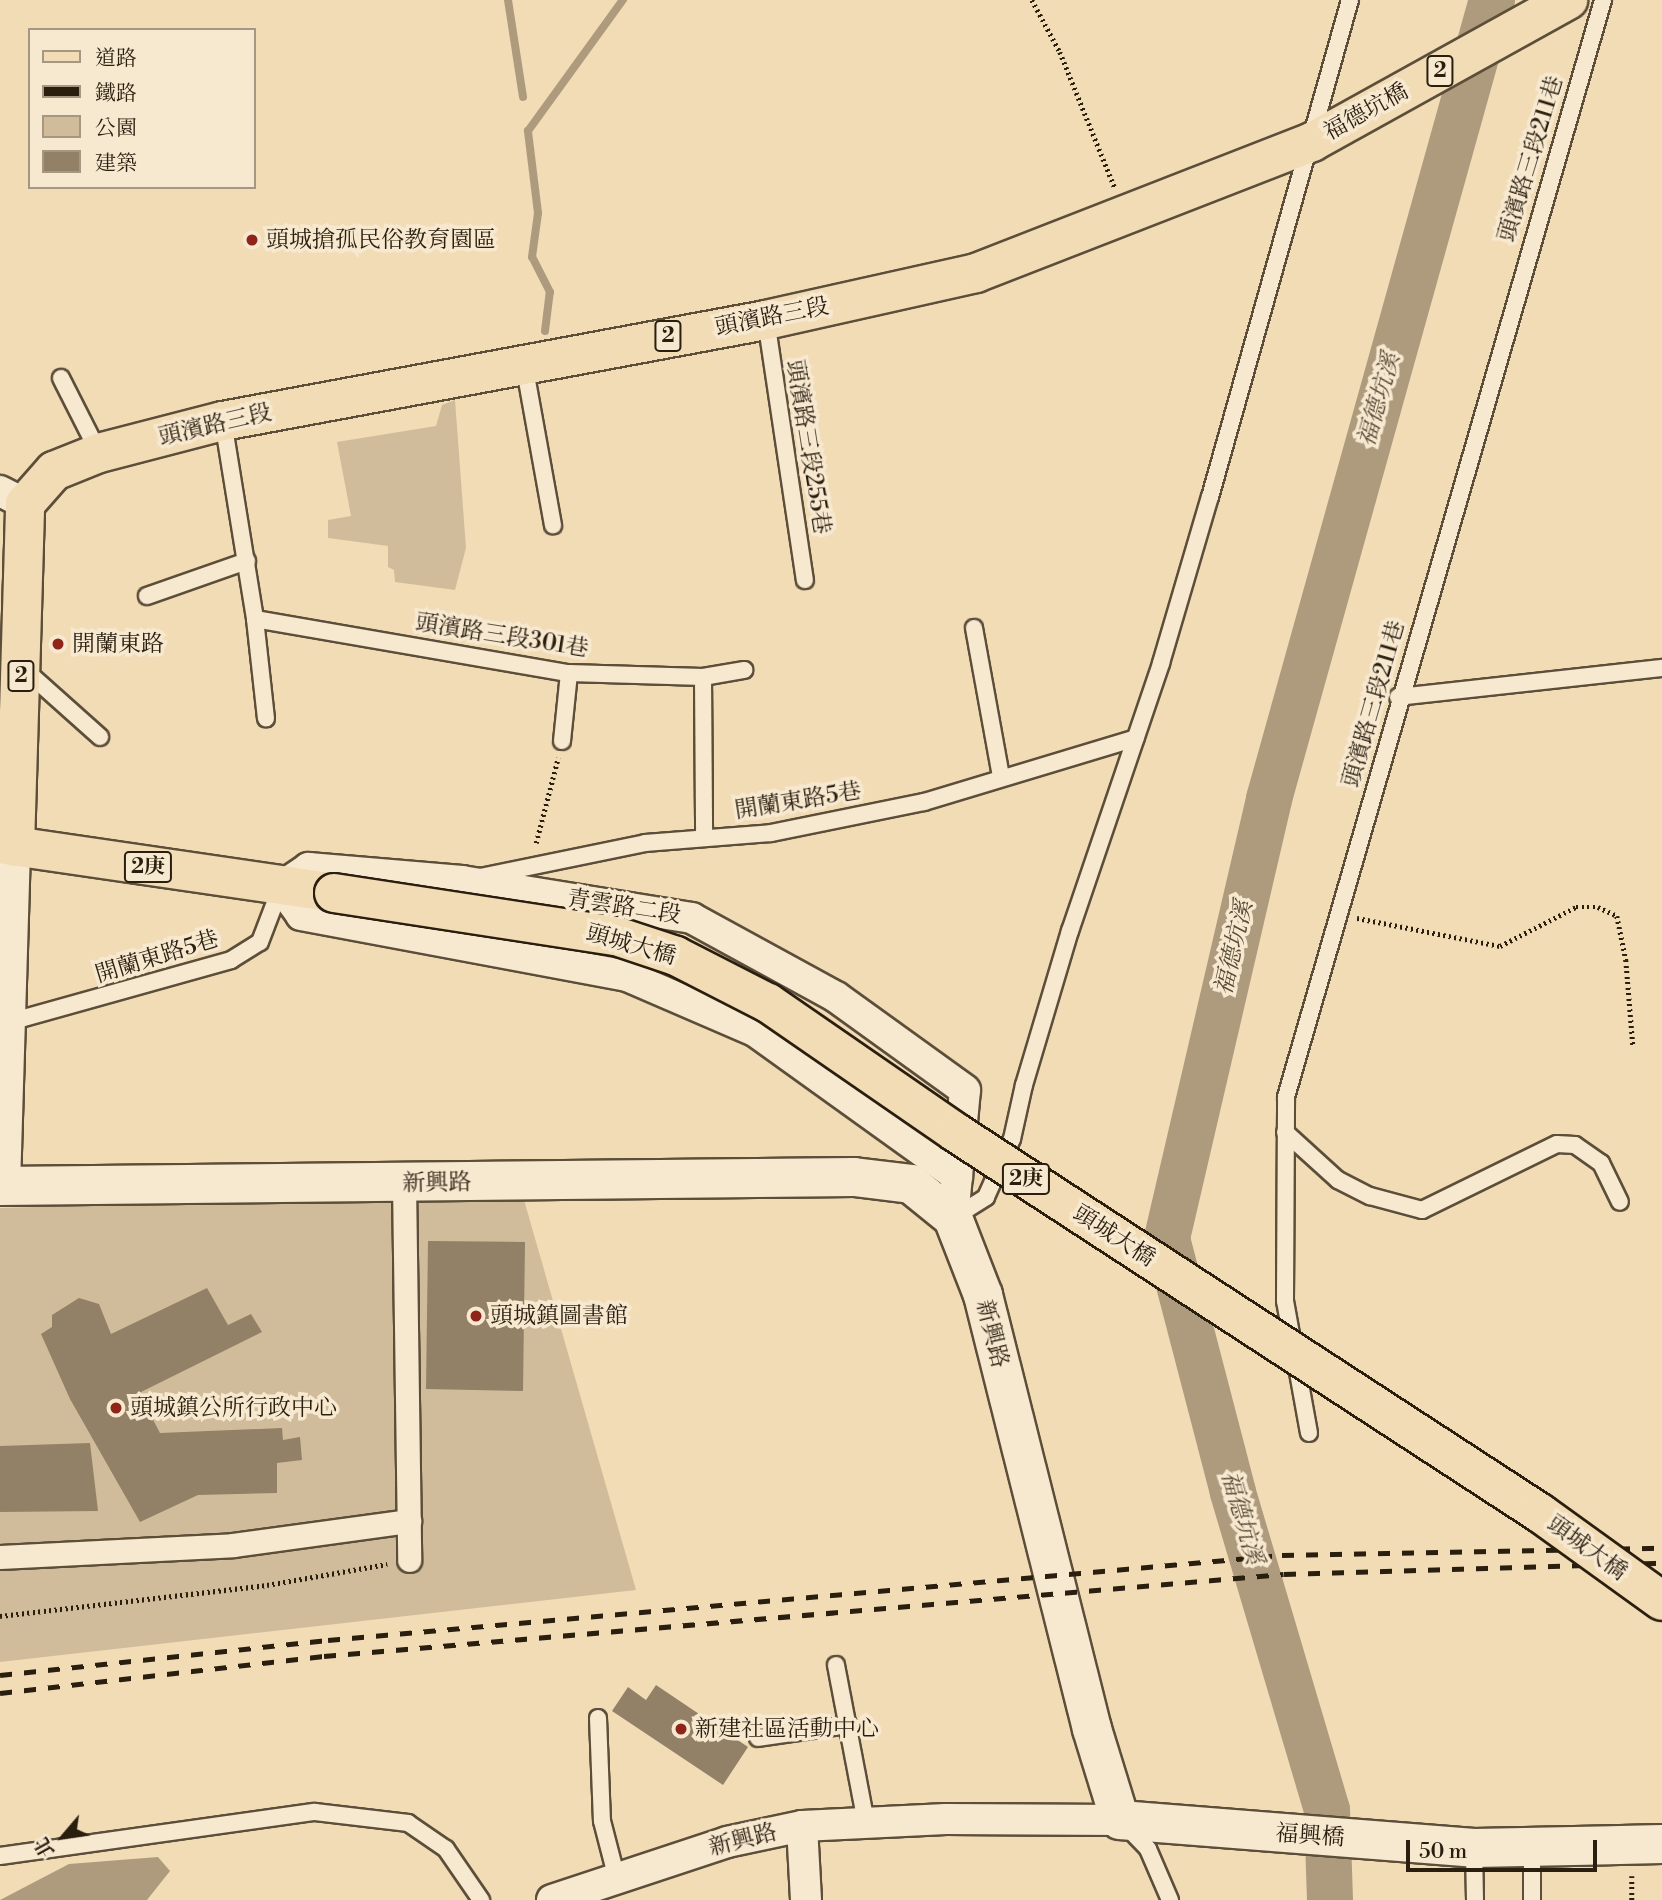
<!DOCTYPE html>
<meta charset="utf-8">
<style>
body{margin:0}
#map{position:relative;width:1662px;height:1900px;overflow:hidden;background:#f2dcb6;font-family:"Libre Bodoni","Noto Serif TC",serif}
div>[style]{position:absolute}
.green>*{inset:0;background:#d0bc9a}
.water>*{inset:0;background:#ae9b7d}
.stream>*{height:8px;margin:-4px;padding:0 4px;transform-origin:4px;border-radius:4px;background:#ae9b7d}
.river>*{height:46px;margin:-23px;padding:0 23px;transform-origin:23px;border-radius:23px;background:#ae9b7d}
.building>*{inset:0;background:#928166}
.path>*{height:4.5px;margin-top:-2.25px;transform-origin:0;background:repeating-linear-gradient(90deg,#2a1e0f 0 2px,transparent 0 5.5px)}
.roads{filter:drop-shadow(2px 0 #5c4e39) drop-shadow(-2px 0 #5c4e39) drop-shadow(0 2px #5c4e39) drop-shadow(0 -2px #5c4e39)}
.service>*{height:16px;margin:-8px;padding:0 8px;transform-origin:8px;border-radius:8px;background:#f7e8d0}
.pedestrian>*{height:23px;margin:-11.5px;padding:0 11.5px;transform-origin:11.5px;border-radius:11.5px;background:#f7e8d0}
.minor>*{height:30px;margin:-15px;padding:0 15px;transform-origin:15px;border-radius:15px;background:#f7e8d0}
.tertiary>*{height:38px;margin:-19px;padding:0 19px;transform-origin:19px;border-radius:19px;background:#f7e8d0}
.primary>*{height:38px;margin:-19px;padding:0 19px;transform-origin:19px;border-radius:19px;background:#f2dcb6}
.rail>*{height:5px;margin-top:-2.5px;transform-origin:0;background:repeating-linear-gradient(90deg,#2a1e0f 0 12px,transparent 0 24px)}
.bridges{filter:drop-shadow(2px 0 #2a1e0f) drop-shadow(-2px 0 #2a1e0f) drop-shadow(0 2px #2a1e0f) drop-shadow(0 -2px #2a1e0f)}
.primary-bridge>*{height:38px;margin:-19px;padding:0 19px;transform-origin:19px;border-radius:19px;background:#f2dcb6}
.dots>*{width:19px;height:19px;translate:-50% -50%;box-sizing:border-box;border:4px solid #f7e8d0;border-radius:50%}
span{translate:-50% -50%;white-space:nowrap;text-align:center;line-height:1.15;-webkit-text-stroke:7px #f7e8d0;paint-order:stroke}
.shield-label span{padding:2px 5px;background:#f7e8d0;border:2px solid;border-radius:5px;-webkit-text-stroke-width:0}
.shield-label{font-size:21px;color:#2a1e0f;font-weight:700}
.street-label{font-size:23px;color:#2a1e0f}
.poi-label{font-size:23px;color:#2a1e0f}
.left{translate:0 -50%;text-align:left}
.water-label{font-size:24px;color:#584a36;font-style:italic}
.legend{position:absolute;left:28px;top:28px;width:228px;height:161px;box-sizing:border-box;background:#f7e8d0;border:2px solid #a59783;margin:0;padding:9px 12px;list-style:none;font-size:21px;color:#2a1e0f}
.legend li{display:flex;align-items:center;gap:14px;height:35px}
.legend b{width:35px;border:2px solid #a59783}
.north{position:absolute;left:28px;top:1802px;width:70px;height:70px;-webkit-text-stroke:5px #f7e8d0;paint-order:stroke;rotate:241deg;font-size:19px;font-weight:700;line-height:28px;text-align:center;color:#2a1e0f}
.north::after{content:'';display:block;margin:auto;width:24px;height:32px;background:#2a1e0f;clip-path:polygon(50% 0,100% 100%,50% 72%,0 100%)}
.scale{position:absolute;left:1406px;top:1840px;width:191px;height:32px;box-sizing:border-box;border:4px solid #2a1e0f;border-top:0;padding-left:9px;font-size:21px;line-height:24px;white-space:nowrap;color:#2a1e0f;-webkit-text-stroke:5px #f7e8d0;paint-order:stroke}
</style>
<div id="map">
<div class="green">
<i style="clip-path:polygon(455px 400px,466px 548px,455px 590px,395px 582px,394px 570px,388px 567px,388px 546px,328px 538px,328px 520px,351px 516px,337px 442px,436px 426px,442px 405px)"></i>
<i style="clip-path:polygon(522px 1193px,636px 1590px,0 1662px,0 1208px)"></i>
</div>
<div class="water">
<i style="clip-path:polygon(158px 1857px,170px 1871px,147px 1900px,0 1900px,69px 1864px)"></i>
</div>
<div class="stream">
<i style="left:508px;top:0;width:98px;rotate:81.2deg"></i>
<i style="left:545px;top:331px;width:39px;rotate:-83deg"></i>
<i style="left:550px;top:292px;width:39px;rotate:-117deg"></i>
<i style="left:532px;top:257px;width:44px;rotate:-82.2deg"></i>
<i style="left:538px;top:213px;width:83px;rotate:-97deg"></i>
<i style="left:528px;top:131px;width:162px;rotate:-54.1deg"></i>
</div>
<div class="river">
<i style="left:1330px;top:1900px;width:90px;rotate:-91.9deg"></i>
<i style="left:1327px;top:1810px;width:332px;rotate:-106.5deg"></i>
<i style="left:1233px;top:1492px;width:262px;rotate:-104.6deg"></i>
<i style="left:1167px;top:1238px;width:451px;rotate:-76.9deg"></i>
<i style="left:1269px;top:799px;width:830px;rotate:-74.41deg"></i>
</div>
<div class="building">
<i style="clip-path:polygon(428px 1241px,525px 1242px,523px 1391px,426px 1389px)"></i>
<i style="clip-path:polygon(207px 1288px,228px 1325px,251px 1314px,262px 1332px,139px 1393px,160px 1433px,282px 1428px,283px 1440px,300px 1437px,302px 1460px,277px 1463px,277px 1493px,198px 1495px,140px 1522px,70px 1399px,41px 1334px,52px 1327px,52px 1315px,79px 1298px,99px 1304px,111px 1334px)"></i>
<i style="clip-path:polygon(90px 1443px,98px 1511px,0 1512px,0 1446px)"></i>
<i style="clip-path:polygon(656px 1685px,748px 1747px,723px 1785px,612px 1711px,628px 1687px,646px 1700px)"></i>
</div>
<div class="path">
<i style="left:1032px;top:0;width:59px;rotate:61.7deg"></i>
<i style="left:1060px;top:52px;width:147px;rotate:68deg"></i>
<i style="left:536px;top:843px;width:88px;rotate:-75.5deg"></i>
<i style="left:1357px;top:918px;width:146px;rotate:11.1deg"></i>
<i style="left:1500px;top:946px;width:85px;rotate:-27.2deg"></i>
<i style="left:1576px;top:907px;width:22px"></i>
<i style="left:1598px;top:907px;width:21px;rotate:25deg"></i>
<i style="left:1617px;top:916px;width:45px;rotate:78.4deg"></i>
<i style="left:1626px;top:960px;width:85px;rotate:85.3deg"></i>
<i style="left:0;top:1616px;width:269px;rotate:-6.6deg"></i>
<i style="left:267px;top:1585px;width:122px;rotate:-9.9deg"></i>
<i style="left:1632px;top:1876px;width:24px;rotate:90deg"></i>
</div>
<div class="roads">
<div class="service">
<i style="left:766px;top:320px;width:263px;rotate:81.5deg"></i>
<i style="left:524px;top:364px;width:164px;rotate:79.8deg"></i>
<i style="left:61px;top:378px;width:84px;rotate:63.1deg"></i>
<i style="left:223px;top:421px;width:201px;rotate:80.8deg"></i>
<i style="left:255px;top:619px;width:100px;rotate:83.7deg"></i>
<i style="left:147px;top:596px;width:106px;rotate:-19.3deg"></i>
<i style="left:255px;top:619px;width:319px;rotate:9.8deg"></i>
<i style="left:569px;top:673px;width:134px;rotate:1.7deg"></i>
<i style="left:703px;top:677px;width:42px;rotate:-9.7deg"></i>
<i style="left:974px;top:628px;width:151px;rotate:79.7deg"></i>
<i style="left:24px;top:669px;width:102px;rotate:41.8deg"></i>
<i style="left:703px;top:677px;width:161px;rotate:89.6deg"></i>
<i style="left:1398px;top:697px;width:266px;rotate:-6.3deg"></i>
<i style="left:562px;top:741px;width:68px;rotate:-84.1deg"></i>
<i style="left:480px;top:877px;width:168px;rotate:-11.6deg"></i>
<i style="left:645px;top:843px;width:126px;rotate:-4.5deg"></i>
<i style="left:771px;top:833px;width:156px;rotate:-11.5deg"></i>
<i style="left:924px;top:802px;width:221px;rotate:-16.8deg"></i>
<i style="left:6px;top:1023px;width:234px;rotate:-15.6deg"></i>
<i style="left:231px;top:960px;width:34px;rotate:-32deg"></i>
<i style="left:260px;top:942px;width:59px;rotate:-69.1deg"></i>
<i style="left:1285px;top:1132px;width:72px;rotate:42.2deg"></i>
<i style="left:1338px;top:1180px;width:36px;rotate:27deg"></i>
<i style="left:1370px;top:1196px;width:54px;rotate:15.1deg"></i>
<i style="left:1422px;top:1210px;width:150px;rotate:-26.1deg"></i>
<i style="left:1557px;top:1144px;width:18px;rotate:3deg"></i>
<i style="left:1575px;top:1145px;width:32px;rotate:35deg"></i>
<i style="left:1601px;top:1163px;width:43px;rotate:64deg"></i>
<i style="left:953px;top:1218px;width:39px;rotate:-32deg"></i>
<i style="left:986px;top:1197px;width:64px;rotate:-65.9deg"></i>
<i style="left:1012px;top:1139px;width:55px;rotate:-77.5deg"></i>
<i style="left:1024px;top:1085px;width:161px;rotate:-73.4deg"></i>
<i style="left:1070px;top:931px;width:283px;rotate:-71.2deg"></i>
<i style="left:1161px;top:663px;width:173px;rotate:-73.6deg"></i>
<i style="left:1210px;top:497px;width:516px;rotate:-74.27deg"></i>
<i style="left:1309px;top:1433px;width:134px;rotate:-100.3deg"></i>
<i style="left:1285px;top:1301px;width:204px;rotate:-89.7deg"></i>
<i style="left:1286px;top:1097px;width:1142px;rotate:-73.88deg"></i>
<i style="left:836px;top:1665px;width:161px;rotate:79.2deg"></i>
<i style="left:598px;top:1718px;width:103px;rotate:87.8deg"></i>
<i style="left:602px;top:1821px;width:60px;rotate:75.5deg"></i>
<i style="left:758px;top:1738px;width:91px;rotate:-8.2deg"></i>
<i style="left:1125px;top:1825px;width:33px;rotate:46deg"></i>
<i style="left:1148px;top:1849px;width:56px;rotate:66.7deg"></i>
<i style="left:1532px;top:1846px;width:54px;rotate:90deg"></i>
<i style="left:1474px;top:1848px;width:52px;rotate:88.9deg"></i>
<i style="left:0;top:1856px;width:318px;rotate:-8deg"></i>
<i style="left:315px;top:1812px;width:94px;rotate:6.7deg"></i>
<i style="left:408px;top:1823px;width:46px;rotate:34.4deg"></i>
<i style="left:446px;top:1849px;width:62px;rotate:55.5deg"></i>
</div>
<div class="pedestrian">
<i style="left:404px;top:1183px;width:377px;rotate:89.2deg"></i>
<i style="left:0;top:1557px;width:233px;rotate:-2.9deg"></i>
<i style="left:233px;top:1545px;width:178px;rotate:-7.8deg"></i>
</div>
<div class="minor">
<i style="left:0;top:491px;width:28px;rotate:27deg"></i>
<i style="left:5px;top:1186px;width:339px;rotate:-88.3deg"></i>
<i style="left:953px;top:1218px;width:42px;rotate:-84.6deg"></i>
<i style="left:957px;top:1176px;width:86px;rotate:-84.7deg"></i>
<i style="left:965px;top:1090px;width:159px;rotate:-144.2deg"></i>
<i style="left:836px;top:997px;width:164px;rotate:-151.3deg"></i>
<i style="left:692px;top:918px;width:233px;rotate:-170.9deg"></i>
<i style="left:462px;top:881px;width:154px;rotate:-175.1deg"></i>
<i style="left:309px;top:868px;width:34px;rotate:146deg"></i>
<i style="left:281px;top:887px;width:34px;rotate:54deg"></i>
<i style="left:301px;top:915px;width:332px;rotate:10.6deg"></i>
<i style="left:627px;top:976px;width:139px;rotate:23.3deg"></i>
<i style="left:755px;top:1031px;width:249px;rotate:35.7deg"></i>
<i style="left:802px;top:1826px;width:74px;rotate:86.9deg"></i>
<i style="left:552px;top:1900px;width:184px;rotate:-18.3deg"></i>
<i style="left:727px;top:1842px;width:77px;rotate:-12deg"></i>
<i style="left:802px;top:1826px;width:144px;rotate:-2.8deg"></i>
<i style="left:946px;top:1819px;width:174px;rotate:0.3deg"></i>
</div>
<div class="tertiary">
<i style="left:0;top:1186px;width:854px;rotate:-0.6deg"></i>
<i style="left:854px;top:1177px;width:57px;rotate:7deg"></i>
<i style="left:911px;top:1184px;width:54px;rotate:39deg"></i>
<i style="left:953px;top:1218px;width:83px;rotate:68.7deg"></i>
<i style="left:983px;top:1295px;width:447px;rotate:75.9deg"></i>
<i style="left:1092px;top:1729px;width:95px;rotate:72.9deg"></i>
<i style="left:1120px;top:1820px;width:355px;rotate:4.5deg"></i>
<i style="left:1474px;top:1848px;width:188px;rotate:-1.2deg"></i>
</div>
<div class="primary">
<i style="left:0;top:844px;width:338px;rotate:8.3deg"></i>
<i style="left:15px;top:847px;width:343px;rotate:-88.3deg"></i>
<i style="left:25px;top:504px;width:44px;rotate:-48.7deg"></i>
<i style="left:54px;top:471px;width:48px;rotate:-21.8deg"></i>
<i style="left:99px;top:453px;width:128px;rotate:-14.5deg"></i>
<i style="left:223px;top:421px;width:552px;rotate:-10.54deg"></i>
<i style="left:766px;top:320px;width:215px;rotate:-12.6deg"></i>
<i style="left:976px;top:273px;width:361px;rotate:-21.3deg"></i>
<i style="left:1312px;top:142px;width:293px;rotate:-29deg"></i>
</div>
</div>
<div class="rail">
<i style="left:0;top:1675px;width:330px;rotate:-6.1deg"></i>
<i style="left:328px;top:1640px;width:958px;rotate:-5.09deg"></i>
<i style="left:1282px;top:1555px;width:380px;rotate:-1.1deg"></i>
<i style="left:0;top:1693px;width:326px;rotate:-6.5deg"></i>
<i style="left:324px;top:1656px;width:963px;rotate:-4.88deg"></i>
<i style="left:1284px;top:1574px;width:378px;rotate:-1.7deg"></i>
</div>
<div class="bridges">
<div class="primary-bridge">
<i style="left:334px;top:893px;width:285px;rotate:8.7deg"></i>
<i style="left:616px;top:936px;width:63px;rotate:18.4deg"></i>
<i style="left:676px;top:956px;width:103px;rotate:27.1deg"></i>
<i style="left:768px;top:1003px;width:227px;rotate:34.6deg"></i>
<i style="left:955px;top:1132px;width:698px;rotate:33.08deg"></i>
<i style="left:1540px;top:1513px;width:150px;rotate:35.8deg"></i>
</div>
</div>
<div class="dots">
<i style="left:252px;top:240px;background:#8f2418"></i>
<i style="left:58px;top:644px;background:#8f2418"></i>
<i style="left:476px;top:1316px;background:#8f2418"></i>
<i style="left:116px;top:1408px;background:#8f2418"></i>
<i style="left:681px;top:1729px;background:#8f2418"></i>
</div>
<div class="shield-label">
<span style="left:1440px;top:71px">2</span>
<span style="left:668px;top:336px">2</span>
<span style="left:21px;top:676px">2</span>
<span style="left:148px;top:867px">2庚</span>
<span style="left:1026px;top:1179px">2庚</span>
</div>
<div class="street-label">
<span style="left:1366px;top:112px;rotate:-29deg">福德坑橋</span>
<span style="left:1531px;top:159px;rotate:-73deg">頭濱路三段211巷</span>
<span style="left:772px;top:317px;rotate:-11deg">頭濱路三段</span>
<span style="left:215px;top:425px;rotate:-13deg">頭濱路三段</span>
<span style="left:808px;top:447px;rotate:81deg">頭濱路三段255巷</span>
<span style="left:502px;top:636px;rotate:9deg">頭濱路三段301巷</span>
<span style="left:1374px;top:704px;rotate:-74deg">頭濱路三段211巷</span>
<span style="left:798px;top:801px;rotate:-9deg">開蘭東路5巷</span>
<span style="left:624px;top:907px;rotate:9deg">青雲路二段</span>
<span style="left:631px;top:945px;rotate:16deg">頭城大橋</span>
<span style="left:157px;top:957px;rotate:-17deg">開蘭東路5巷</span>
<span style="left:437px;top:1183px;rotate:-1deg">新興路</span>
<span style="left:1114px;top:1236px;rotate:33deg">頭城大橋</span>
<span style="left:992px;top:1334px;rotate:76deg">新興路</span>
<span style="left:1587px;top:1548px;rotate:36deg">頭城大橋</span>
<span style="left:1310px;top:1836px;rotate:4deg">福興橋</span>
<span style="left:743px;top:1840px;rotate:-14deg">新興路</span>
</div>
<div class="poi-label">
<span class="left" style="left:266px;top:240px">頭城搶孤民俗教育園區</span>
<span class="left" style="left:72px;top:644px">開蘭東路</span>
<span class="left" style="left:490px;top:1316px">頭城鎮圖書館</span>
<span class="left" style="left:130px;top:1408px">頭城鎮公所行政中心</span>
<span class="left" style="left:695px;top:1729px">新建社區活動中心</span>
</div>
<div class="water-label">
<span style="left:1380px;top:400px;rotate:-74deg">福德坑溪</span>
<span style="left:1235px;top:948px;rotate:-77deg">福德坑溪</span>
<span style="left:1241px;top:1518px;rotate:74deg">福德坑溪</span>
</div>
<ul class="legend">
<li><b style="height:9px;background:#f2dcb6"></b>道路</li>
<li><b style="height:9px;background:#2a1e0f"></b>鐵路</li>
<li><b style="height:19px;background:#d0bc9a"></b>公園</li>
<li><b style="height:19px;background:#928166"></b>建築</li>
</ul>
<div class="north">北</div>
<div class="scale">50 m</div>
</div>
